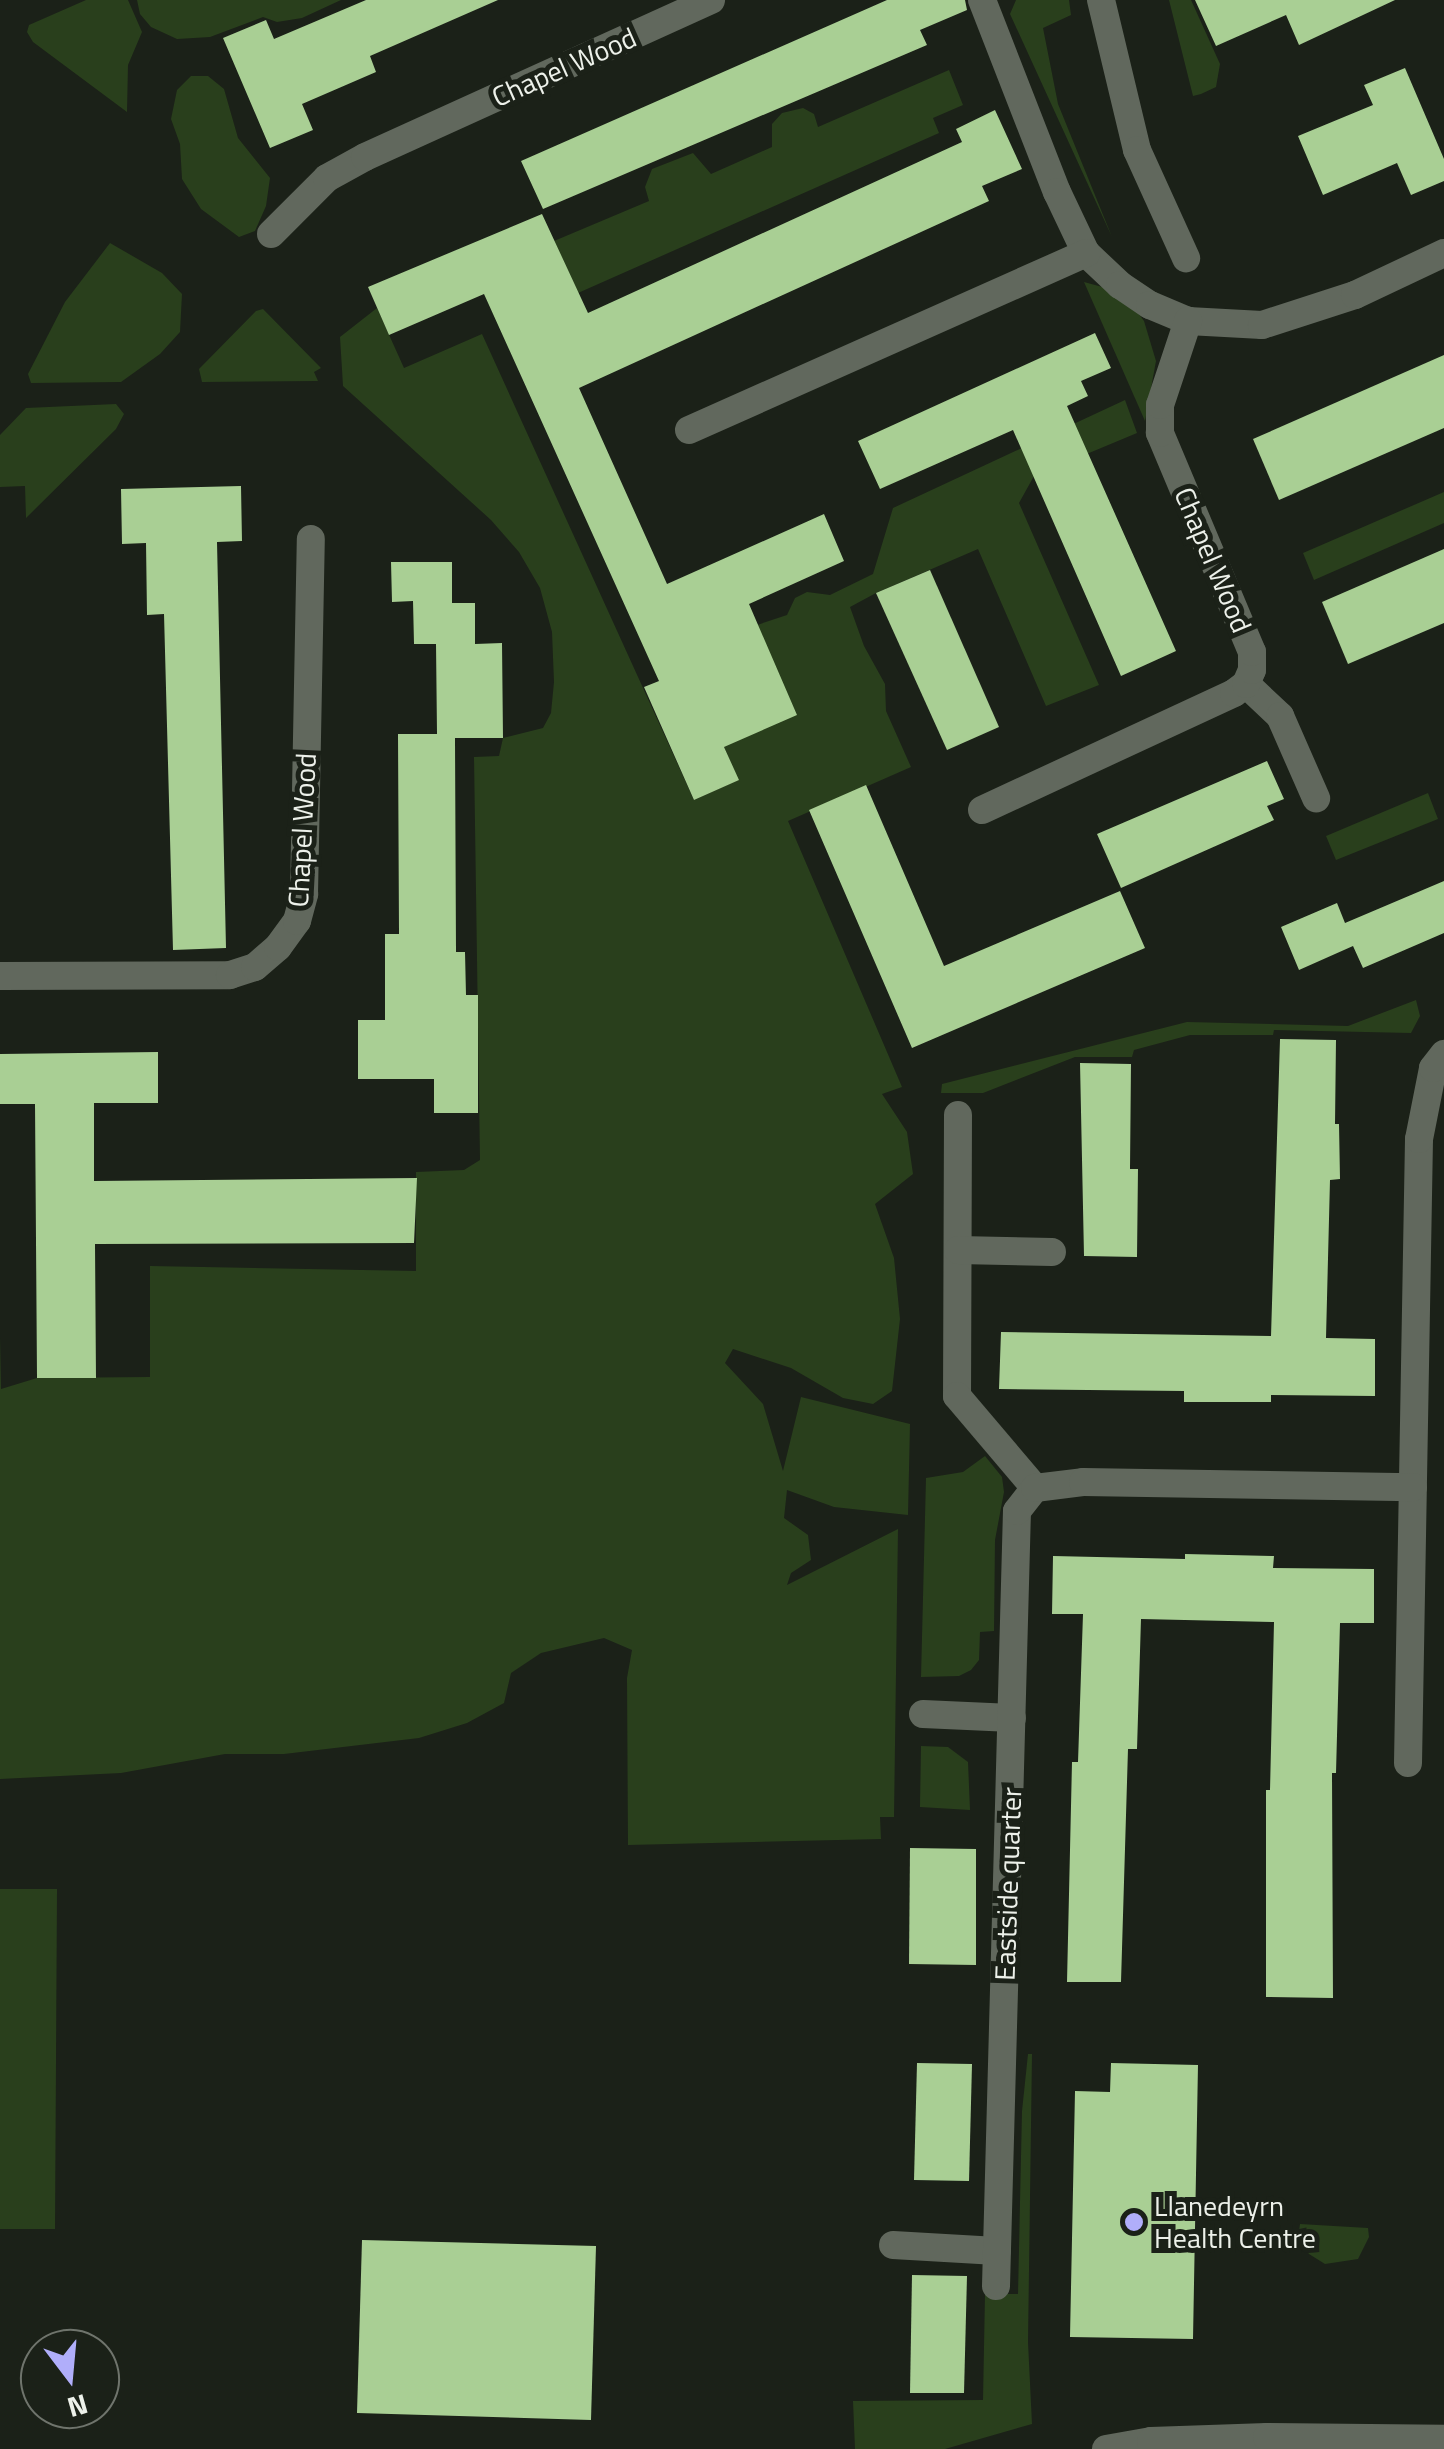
<!DOCTYPE html>
<style>
body{margin:0}
#map{position:relative;width:1444px;height:2449px;overflow:hidden;background:#1b2118;font-family:"Titillium Web",sans-serif}
div>[style]{position:absolute}
.green>*{inset:0;background:#293f1c}
.building>*{inset:0;background:#a9cf94}
.minor>*{height:28px;margin:-14px;padding:0 14px;transform-origin:14px;border-radius:14px;background:#61685d}
.dots>*{width:28px;height:28px;translate:-50% -50%;box-sizing:border-box;border:5px solid #1b2118;border-radius:50%}
span{translate:-50% -50%;white-space:nowrap;text-align:center;line-height:1.15;-webkit-text-stroke:10px #1b2118;paint-order:stroke}
.street-label{font-size:28px;color:#edf1ea}
.poi-label{font-size:28px;color:#edf1ea}
.left{translate:0 -50%;text-align:left}
.north{position:absolute;left:20px;top:2329px;width:100px;height:100px;box-sizing:border-box;background:#1b2118;border:2px solid #6f746c;border-radius:50%;rotate:164deg;font-size:28px;font-weight:700;line-height:40px;text-align:center;color:#edf1ea}
.north::after{content:'';display:block;margin:auto;width:35px;height:45px;background:#b0aefa;clip-path:polygon(50% 0,100% 100%,50% 72%,0 100%)}
</style>
<div id="map">
<div class="green">
<i style="clip-path:polygon(86px 0,128px 0,142px 32px,128px 65px,127px 112px,33px 42px,27px 32px,29px 25px)"></i>
<i style="clip-path:polygon(137px 0,341px 0,302px 18px,277px 22px,263px 17px,210px 37px,177px 39px,151px 27px,140px 14px)"></i>
<i style="clip-path:polygon(1016px 0,1069px 0,1071px 15px,1043px 28px,1058px 104px,1112px 237px,1010px 14px)"></i>
<i style="clip-path:polygon(1169px 0,1191px 0,1220px 64px,1216px 87px,1201px 94px,1193px 96px)"></i>
<i style="clip-path:polygon(949px 70px,963px 105px,933px 118px,939px 133px,578px 293px,554px 241px,649px 201px,645px 187px,652px 169px,693px 153px,711px 174px,772px 147px,772px 124px,782px 113px,803px 108px,814px 114px,818px 127px)"></i>
<i style="clip-path:polygon(191px 76px,208px 76px,224px 89px,238px 138px,270px 178px,266px 206px,255px 231px,239px 237px,201px 209px,182px 179px,180px 144px,171px 119px,177px 90px)"></i>
<i style="clip-path:polygon(110px 243px,162px 273px,182px 294px,180px 332px,160px 354px,121px 382px,31px 383px,28px 374px,65px 302px)"></i>
<i style="clip-path:polygon(1084px 282px,1106px 288px,1131px 303px,1144px 321px,1156px 361px,1145px 421px)"></i>
<i style="clip-path:polygon(377px 308px,404px 368px,482px 334px,694px 800px,738px 780px,724px 747px,742px 630px,787px 615px,795px 598px,807px 592px,830px 595px,873px 574px,893px 508px,1125px 400px,1137px 433px,1034px 476px,1019px 503px,1099px 685px,1046px 706px,978px 549px,876px 593px,850px 607px,864px 646px,885px 684px,886px 711px,911px 767px,788px 821px,902px 1087px,882px 1094px,907px 1132px,913px 1174px,875px 1204px,894px 1258px,900px 1319px,892px 1391px,873px 1404px,843px 1398px,791px 1368px,733px 1349px,725px 1363px,763px 1404px,783px 1471px,801px 1397px,910px 1424px,908px 1515px,834px 1507px,787px 1490px,784px 1518px,808px 1535px,811px 1560px,791px 1573px,787px 1585px,898px 1529px,894px 1817px,880px 1817px,881px 1839px,628px 1845px,627px 1678px,632px 1650px,604px 1638px,541px 1653px,511px 1673px,504px 1703px,467px 1723px,419px 1738px,284px 1754px,225px 1754px,121px 1773px,0 1779px,0 1336px,1px 1389px,37px 1378px,150px 1377px,150px 1266px,416px 1271px,416px 1172px,464px 1170px,480px 1160px,474px 757px,499px 756px,503px 738px,543px 728px,551px 713px,554px 682px,552px 632px,540px 588px,519px 552px,491px 520px,343px 386px,340px 337px)"></i>
<i style="clip-path:polygon(263px 309px,321px 368px,314px 372px,318px 381px,202px 382px,199px 369px,256px 311px)"></i>
<i style="clip-path:polygon(116px 404px,124px 414px,116px 429px,26px 518px,25px 486px,0 487px,0 435px,26px 408px)"></i>
<i style="clip-path:polygon(1444px 492px,1444px 523px,1314px 580px,1303px 553px)"></i>
<i style="clip-path:polygon(1428px 793px,1438px 819px,1336px 860px,1326px 836px)"></i>
<i style="clip-path:polygon(1416px 1000px,1420px 1016px,1411px 1033px,1274px 1030px,1273px 1035px,1190px 1035px,1134px 1050px,1132px 1057px,1075px 1057px,983px 1093px,941px 1093px,942px 1084px,1187px 1022px,1348px 1026px)"></i>
<i style="clip-path:polygon(985px 1456px,1002px 1477px,1004px 1492px,995px 1540px,994px 1631px,980px 1632px,979px 1660px,971px 1670px,959px 1676px,921px 1677px,926px 1478px,963px 1472px)"></i>
<i style="clip-path:polygon(921px 1746px,948px 1747px,968px 1762px,970px 1810px,920px 1807px)"></i>
<i style="clip-path:polygon(0 1889px,57px 1889px,55px 2229px,0 2229px)"></i>
<i style="clip-path:polygon(1028px 2054px,1032px 2054px,1028px 2342px,1032px 2424px,945px 2449px,855px 2449px,853px 2401px,983px 2400px,985px 2294px,1018px 2294px,1022px 2111px)"></i>
<i style="clip-path:polygon(1300px 2224px,1368px 2228px,1369px 2237px,1358px 2259px,1325px 2264px,1309px 2254px,1298px 2238px)"></i>
</div>
<div class="building">
<i style="clip-path:polygon(366px 0,498px 0,370px 56px,376px 72px,302px 104px,313px 130px,270px 148px,223px 38px,266px 20px,274px 39px)"></i>
<i style="clip-path:polygon(887px 0,965px 0,967px 10px,920px 30px,927px 45px,543px 209px,521px 161px)"></i>
<i style="clip-path:polygon(1195px 0,1395px 0,1299px 45px,1286px 15px,1216px 46px)"></i>
<i style="clip-path:polygon(1405px 68px,1444px 159px,1444px 181px,1411px 195px,1397px 163px,1323px 195px,1298px 136px,1373px 105px,1364px 85px)"></i>
<i style="clip-path:polygon(995px 110px,1022px 169px,982px 186px,989px 201px,579px 388px,667px 584px,824px 514px,844px 561px,749px 604px,797px 715px,724px 747px,739px 780px,694px 800px,644px 687px,659px 681px,484px 294px,389px 335px,368px 287px,542px 214px,588px 313px,962px 142px,956px 129px)"></i>
<i style="clip-path:polygon(1095px 333px,1111px 368px,1081px 381px,1088px 396px,1067px 406px,1176px 651px,1121px 676px,1013px 430px,880px 489px,858px 441px)"></i>
<i style="clip-path:polygon(1444px 355px,1444px 428px,1279px 500px,1253px 439px)"></i>
<i style="clip-path:polygon(241px 486px,242px 541px,217px 542px,226px 948px,173px 950px,164px 614px,147px 615px,146px 543px,122px 544px,121px 489px)"></i>
<i style="clip-path:polygon(1444px 549px,1444px 623px,1348px 664px,1322px 602px)"></i>
<i style="clip-path:polygon(391px 562px,452px 562px,452px 603px,475px 603px,475px 644px,502px 643px,503px 738px,455px 738px,456px 952px,465px 952px,466px 995px,478px 995px,478px 1113px,434px 1113px,434px 1079px,358px 1079px,358px 1020px,385px 1020px,385px 934px,399px 934px,398px 734px,437px 734px,436px 644px,414px 644px,413px 601px,392px 602px)"></i>
<i style="clip-path:polygon(930px 570px,999px 727px,947px 750px,876px 593px)"></i>
<i style="clip-path:polygon(1267px 761px,1284px 799px,1267px 806px,1274px 820px,1121px 888px,1097px 834px)"></i>
<i style="clip-path:polygon(866px 785px,944px 966px,1120px 891px,1145px 948px,912px 1048px,809px 810px)"></i>
<i style="clip-path:polygon(1444px 881px,1444px 933px,1363px 968px,1353px 946px,1299px 970px,1281px 927px,1337px 903px,1345px 923px)"></i>
<i style="clip-path:polygon(1280px 1039px,1336px 1040px,1335px 1124px,1339px 1124px,1340px 1179px,1330px 1180px,1326px 1338px,1375px 1339px,1375px 1396px,1271px 1395px,1271px 1402px,1184px 1402px,1184px 1391px,999px 1389px,1001px 1332px,1271px 1336px)"></i>
<i style="clip-path:polygon(158px 1052px,158px 1103px,94px 1103px,94px 1181px,417px 1178px,414px 1243px,95px 1244px,96px 1378px,37px 1378px,35px 1104px,0 1104px,0 1054px)"></i>
<i style="clip-path:polygon(1080px 1063px,1131px 1064px,1130px 1169px,1138px 1169px,1137px 1257px,1084px 1256px)"></i>
<i style="clip-path:polygon(1185px 1554px,1274px 1556px,1273px 1568px,1374px 1569px,1374px 1623px,1340px 1623px,1336px 1773px,1332px 1773px,1333px 1998px,1266px 1997px,1266px 1790px,1270px 1790px,1274px 1622px,1141px 1619px,1137px 1749px,1128px 1749px,1121px 1982px,1067px 1982px,1072px 1762px,1078px 1762px,1083px 1614px,1052px 1614px,1053px 1556px,1185px 1559px)"></i>
<i style="clip-path:polygon(910px 1848px,976px 1849px,976px 1965px,909px 1964px)"></i>
<i style="clip-path:polygon(917px 2063px,972px 2064px,969px 2181px,914px 2180px)"></i>
<i style="clip-path:polygon(1111px 2063px,1198px 2065px,1193px 2339px,1070px 2337px,1075px 2091px,1110px 2092px)"></i>
<i style="clip-path:polygon(362px 2240px,596px 2246px,591px 2420px,357px 2413px)"></i>
<i style="clip-path:polygon(912px 2275px,967px 2276px,964px 2393px,910px 2393px)"></i>
</div>
<div class="minor">
<i style="left:982px;top:0;width:206px;rotate:68.7deg"></i>
<i style="left:1057px;top:192px;width:68px;rotate:64.6deg"></i>
<i style="left:1086px;top:253px;width:47px;rotate:43.3deg"></i>
<i style="left:1120px;top:285px;width:36px;rotate:34deg"></i>
<i style="left:1150px;top:305px;width:41px;rotate:22.8deg"></i>
<i style="left:1188px;top:321px;width:74px;rotate:3.1deg"></i>
<i style="left:1262px;top:325px;width:98px;rotate:-17.9deg"></i>
<i style="left:1355px;top:295px;width:98px;rotate:-25.3deg"></i>
<i style="left:1101px;top:0;width:154px;rotate:76.5deg"></i>
<i style="left:1137px;top:150px;width:119px;rotate:65.6deg"></i>
<i style="left:271px;top:234px;width:79px;rotate:-45deg"></i>
<i style="left:327px;top:178px;width:43px;rotate:-28.9deg"></i>
<i style="left:365px;top:157px;width:380px;rotate:-24.4deg"></i>
<i style="left:689px;top:430px;width:435px;rotate:-24deg"></i>
<i style="left:1246px;top:684px;width:47px;rotate:43.3deg"></i>
<i style="left:1280px;top:716px;width:90px;rotate:66.3deg"></i>
<i style="left:982px;top:810px;width:278px;rotate:-24.9deg"></i>
<i style="left:1234px;top:693px;width:15px;rotate:-37deg"></i>
<i style="left:1246px;top:684px;width:15px;rotate:-67deg"></i>
<i style="left:1252px;top:670px;width:18px;rotate:-90deg"></i>
<i style="left:1252px;top:652px;width:238px;rotate:-112.8deg"></i>
<i style="left:1160px;top:433px;width:28px;rotate:-90deg"></i>
<i style="left:1160px;top:405px;width:89px;rotate:-71.6deg"></i>
<i style="left:0;top:976px;width:230px;rotate:-0.2deg"></i>
<i style="left:230px;top:975px;width:26px;rotate:-18deg"></i>
<i style="left:255px;top:967px;width:30px;rotate:-41deg"></i>
<i style="left:278px;top:947px;width:32px;rotate:-54deg"></i>
<i style="left:297px;top:921px;width:28px;rotate:-75deg"></i>
<i style="left:304px;top:894px;width:355px;rotate:-88.9deg"></i>
<i style="left:958px;top:1115px;width:281px;rotate:90.2deg"></i>
<i style="left:957px;top:1396px;width:121px;rotate:49.7deg"></i>
<i style="left:958px;top:1250px;width:94px;rotate:1.2deg"></i>
<i style="left:923px;top:1714px;width:89px;rotate:2.6deg"></i>
<i style="left:1408px;top:1763px;width:624px;rotate:-88.99deg"></i>
<i style="left:1419px;top:1139px;width:72px;rotate:-78.8deg"></i>
<i style="left:1433px;top:1068px;width:18px;rotate:-52deg"></i>
<i style="left:893px;top:2245px;width:104px;rotate:3.3deg"></i>
<i style="left:996px;top:2286px;width:775px;rotate:-88.45deg"></i>
<i style="left:1017px;top:1511px;width:29px;rotate:-52deg"></i>
<i style="left:1035px;top:1488px;width:48px;rotate:-7.1deg"></i>
<i style="left:1083px;top:1482px;width:330px;rotate:0.9deg"></i>
<i style="left:1106px;top:2449px;width:46px;rotate:-10.1deg"></i>
<i style="left:1151px;top:2441px;width:116px;rotate:-2deg"></i>
<i style="left:1267px;top:2437px;width:177px;rotate:0.6deg"></i>
</div>
<div class="dots">
<i style="left:1134px;top:2222px;background:#b0aefa"></i>
</div>
<div class="street-label">
<span style="left:564px;top:67px;rotate:-24deg">Chapel Wood</span>
<span style="left:1213px;top:560px;rotate:67deg">Chapel Wood</span>
<span style="left:302px;top:830px;rotate:-87deg">Chapel Wood</span>
<span style="left:1008px;top:1884px;rotate:-88deg">Eastside quarter</span>
</div>
<div class="poi-label">
<span class="left" style="left:1154px;top:2222px">Llanedeyrn<br>Health Centre</span>
</div>
<div class="north">N</div>
</div>
